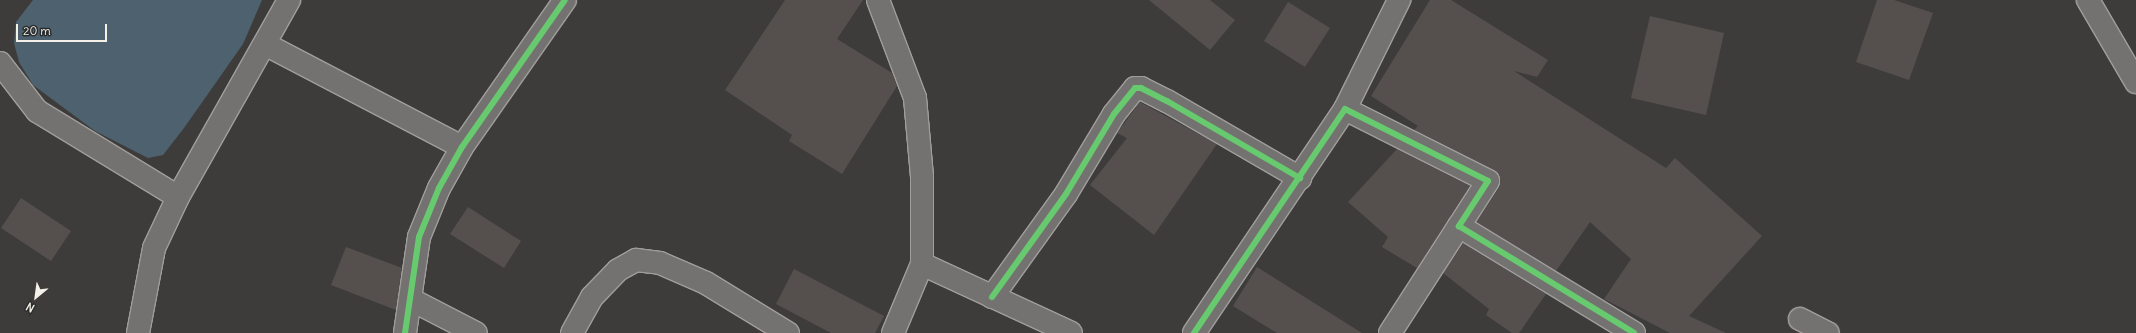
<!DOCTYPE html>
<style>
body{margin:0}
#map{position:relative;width:2136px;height:333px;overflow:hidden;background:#3e3c3b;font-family:Delius,sans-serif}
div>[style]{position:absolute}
.water>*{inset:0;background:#4d626e}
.building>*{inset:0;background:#55504e}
.roads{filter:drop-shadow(1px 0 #a09e9c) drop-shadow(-1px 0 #a09e9c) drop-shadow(0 1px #a09e9c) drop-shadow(0 -1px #a09e9c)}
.street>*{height:22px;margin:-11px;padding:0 11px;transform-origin:11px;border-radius:11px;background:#737270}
.secondary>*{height:22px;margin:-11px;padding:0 11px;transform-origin:11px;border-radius:11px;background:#737270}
.cycleway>*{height:6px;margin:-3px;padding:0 3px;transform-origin:3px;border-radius:3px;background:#67ca6e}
span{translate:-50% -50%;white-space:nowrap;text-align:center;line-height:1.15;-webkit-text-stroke:3px #2a2d2e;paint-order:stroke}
.north{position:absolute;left:16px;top:277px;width:40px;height:40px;-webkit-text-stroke:3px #2a2d2e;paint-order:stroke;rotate:209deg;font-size:11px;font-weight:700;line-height:16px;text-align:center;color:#f4f1e8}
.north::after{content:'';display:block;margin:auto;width:14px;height:18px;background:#f4f1e8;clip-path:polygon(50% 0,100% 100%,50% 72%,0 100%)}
.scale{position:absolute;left:16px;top:24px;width:91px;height:18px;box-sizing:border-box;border:2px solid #f4f1e8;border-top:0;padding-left:5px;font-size:12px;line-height:14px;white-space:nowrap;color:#f4f1e8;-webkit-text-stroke:3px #2a2d2e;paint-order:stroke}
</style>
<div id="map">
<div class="water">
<i style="clip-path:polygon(33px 0,262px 0,243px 44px,184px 128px,163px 155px,148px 158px,95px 131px,33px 85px,19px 62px,14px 43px,16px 22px)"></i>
</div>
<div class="building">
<i style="clip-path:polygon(785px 0,863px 0,837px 39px,892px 73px,897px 86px,842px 174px,789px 141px,792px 135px,725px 90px)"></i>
<i style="clip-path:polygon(1149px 0,1210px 0,1235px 20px,1210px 50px)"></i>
<i style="clip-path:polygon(1430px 0,1451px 0,1548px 60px,1537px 77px,1514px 71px,1666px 168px,1675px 158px,1762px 236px,1689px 316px,1726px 333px,1670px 333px,1604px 299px,1631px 259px,1590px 222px,1556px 271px,1476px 222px,1499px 188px,1498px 174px,1414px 130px,1418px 126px,1371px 96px)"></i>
<i style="clip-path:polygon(1877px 0,1894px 0,1933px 13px,1909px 80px,1856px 62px)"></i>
<i style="clip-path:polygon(1288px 2px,1330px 28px,1305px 67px,1264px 41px)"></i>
<i style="clip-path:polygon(1650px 16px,1724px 33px,1706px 115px,1631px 98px)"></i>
<i style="clip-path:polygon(1140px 102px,1217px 144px,1154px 235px,1090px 185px,1127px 138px,1117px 133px)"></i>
<i style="clip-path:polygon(1397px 149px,1470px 186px,1417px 268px,1382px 247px,1388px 237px,1348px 202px)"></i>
<i style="clip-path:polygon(21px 198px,71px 231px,51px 261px,1px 228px)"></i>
<i style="clip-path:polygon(468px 207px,521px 241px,504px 268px,450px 234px)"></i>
<i style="clip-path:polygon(1463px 243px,1546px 294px,1519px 333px,1512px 333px,1486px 315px,1489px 309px,1443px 273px)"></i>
<i style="clip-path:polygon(346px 247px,402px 268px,396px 310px,331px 285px)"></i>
<i style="clip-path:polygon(1257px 267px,1362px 333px,1277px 333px,1233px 306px)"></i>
<i style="clip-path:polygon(794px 269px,884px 316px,875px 333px,831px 333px,776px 304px)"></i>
</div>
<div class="roads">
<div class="street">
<i style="left:2088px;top:0;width:95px;rotate:59.7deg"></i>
<i style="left:265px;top:44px;width:222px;rotate:27.6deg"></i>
<i style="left:0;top:63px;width:61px;rotate:52.4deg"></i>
<i style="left:37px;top:111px;width:165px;rotate:31.4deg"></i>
<i style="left:1345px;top:109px;width:122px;rotate:-63.6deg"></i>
<i style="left:922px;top:264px;width:164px;rotate:24.8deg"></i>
<i style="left:992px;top:297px;width:127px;rotate:-54.3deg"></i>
<i style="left:1066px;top:194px;width:93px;rotate:-59deg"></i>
<i style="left:1114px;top:114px;width:33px;rotate:-51deg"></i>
<i style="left:1135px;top:88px;width:6px"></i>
<i style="left:1141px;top:88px;width:29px;rotate:27deg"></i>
<i style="left:1167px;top:101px;width:154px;rotate:30.1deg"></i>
<i style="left:410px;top:299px;width:74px;rotate:27.3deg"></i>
<i style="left:1800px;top:319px;width:31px;rotate:27deg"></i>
<i style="left:138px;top:333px;width:86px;rotate:-79.3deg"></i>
<i style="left:154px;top:248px;width:56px;rotate:-64.8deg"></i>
<i style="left:178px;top:197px;width:226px;rotate:-60.6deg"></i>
<i style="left:405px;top:333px;width:97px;rotate:-81.7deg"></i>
<i style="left:419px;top:237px;width:53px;rotate:-67.8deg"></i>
<i style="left:439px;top:188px;width:47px;rotate:-60.7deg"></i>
<i style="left:462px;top:147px;width:179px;rotate:-55deg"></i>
<i style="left:572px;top:333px;width:41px;rotate:-60.9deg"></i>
<i style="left:592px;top:297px;width:37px;rotate:-46deg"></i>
<i style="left:618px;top:270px;width:21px;rotate:-29deg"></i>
<i style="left:636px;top:260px;width:24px;rotate:7deg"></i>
<i style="left:660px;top:263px;width:50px;rotate:23.5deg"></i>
<i style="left:706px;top:283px;width:96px;rotate:31.4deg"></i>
<i style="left:1194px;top:333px;width:270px;rotate:-56deg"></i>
<i style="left:1345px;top:109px;width:160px;rotate:26.7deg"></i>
<i style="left:1488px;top:181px;width:54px;rotate:122.8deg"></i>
<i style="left:1459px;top:226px;width:205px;rotate:31.4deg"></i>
<i style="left:1390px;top:333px;width:127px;rotate:-57.2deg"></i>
</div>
<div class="secondary">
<i style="left:878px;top:0;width:105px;rotate:69.3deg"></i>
<i style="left:915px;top:98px;width:79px;rotate:84.9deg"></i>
<i style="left:922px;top:177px;width:87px;rotate:90deg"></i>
<i style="left:922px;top:264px;width:75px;rotate:112.8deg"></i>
</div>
</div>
<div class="cycleway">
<i style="left:992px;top:297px;width:127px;rotate:-54.3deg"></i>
<i style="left:1066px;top:194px;width:93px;rotate:-59deg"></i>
<i style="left:1114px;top:114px;width:33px;rotate:-51deg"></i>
<i style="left:1135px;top:88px;width:6px"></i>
<i style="left:1141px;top:88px;width:29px;rotate:27deg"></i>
<i style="left:1167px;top:101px;width:154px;rotate:30.1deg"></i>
<i style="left:405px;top:333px;width:97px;rotate:-81.7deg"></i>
<i style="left:419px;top:237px;width:53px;rotate:-67.8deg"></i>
<i style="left:439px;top:188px;width:47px;rotate:-60.7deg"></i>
<i style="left:462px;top:147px;width:179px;rotate:-55deg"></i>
<i style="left:1194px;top:333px;width:270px;rotate:-56deg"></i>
<i style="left:1345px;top:109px;width:160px;rotate:26.7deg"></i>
<i style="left:1488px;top:181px;width:54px;rotate:122.8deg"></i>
<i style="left:1459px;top:226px;width:205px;rotate:31.4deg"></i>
</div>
<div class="north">N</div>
<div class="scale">20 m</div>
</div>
